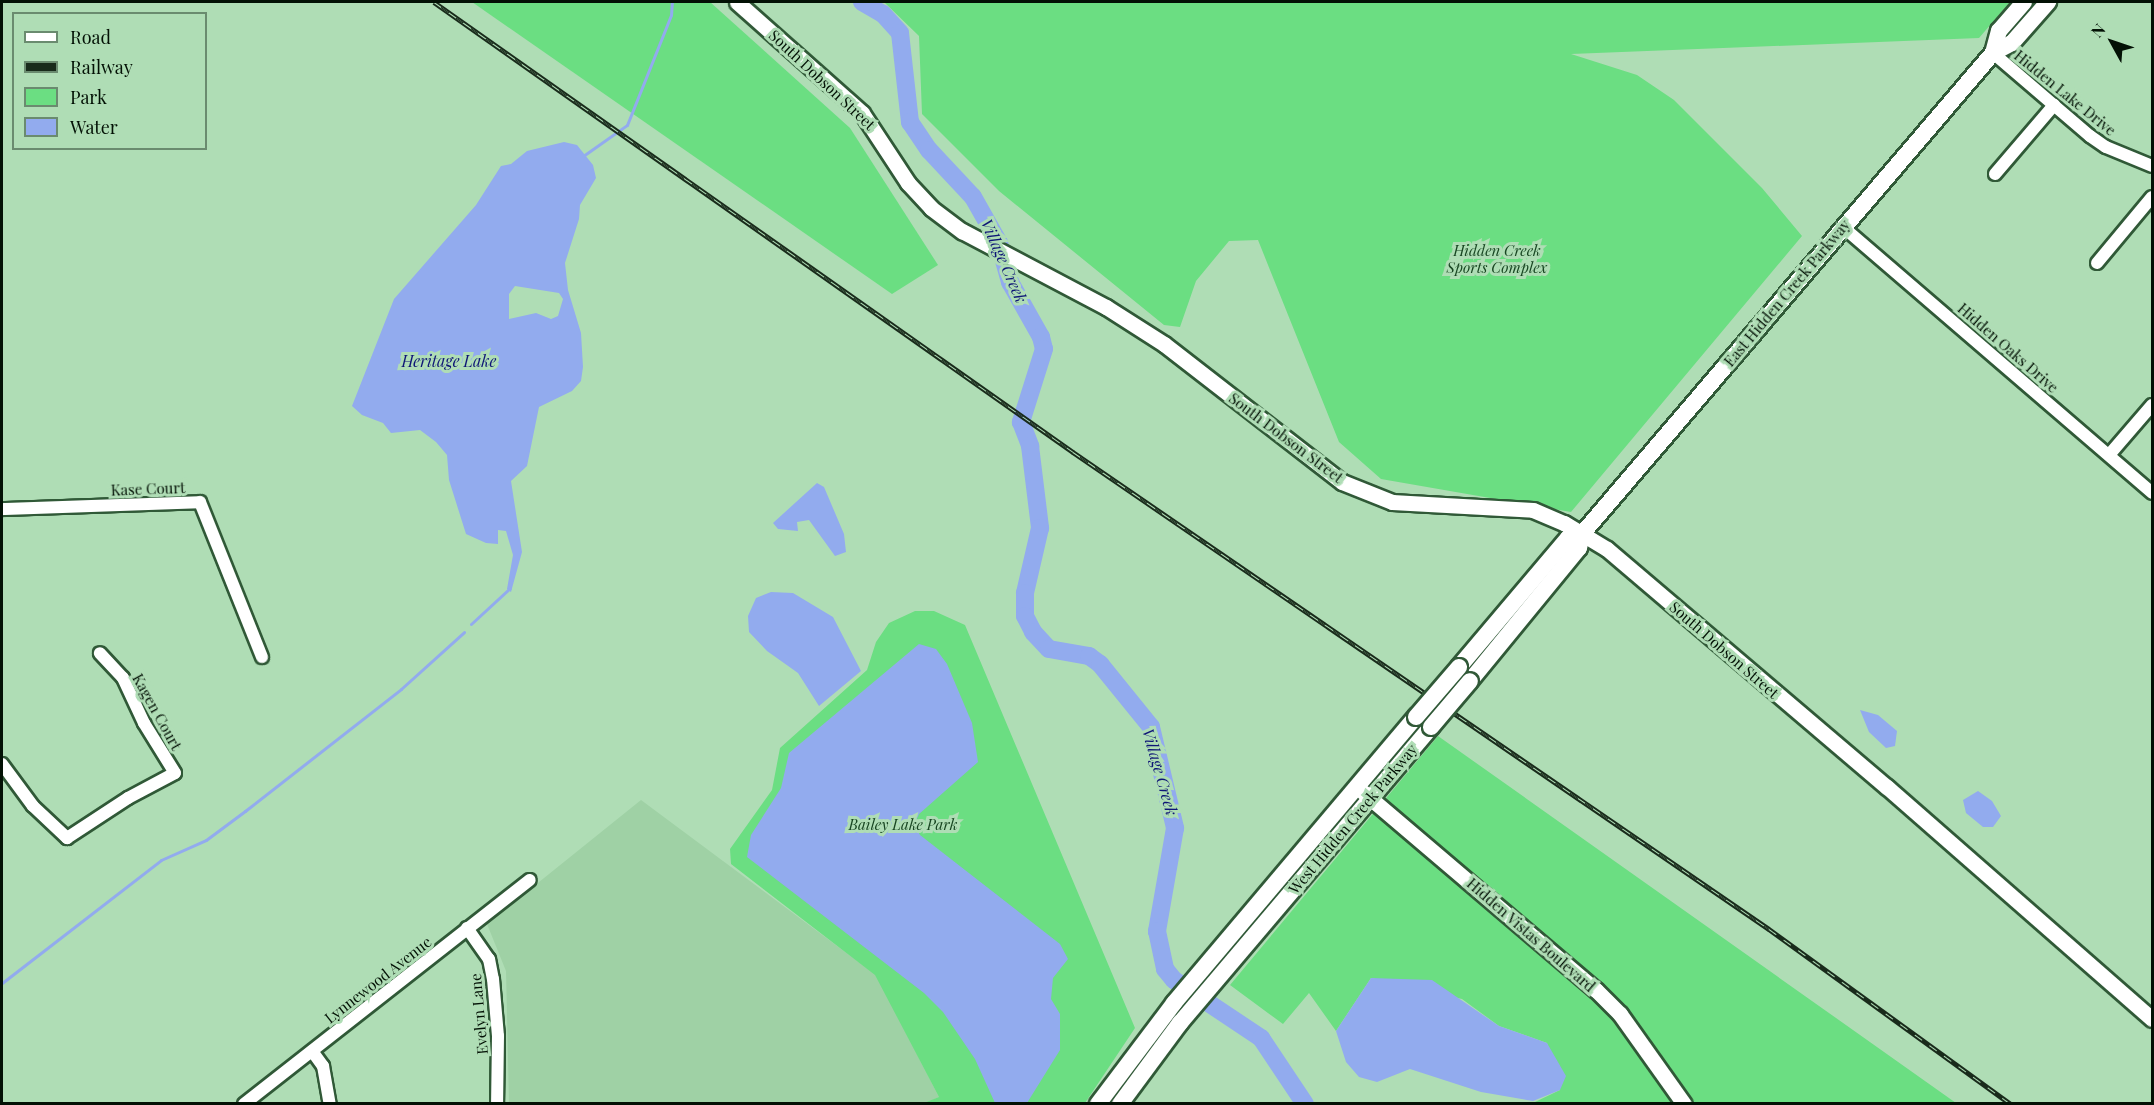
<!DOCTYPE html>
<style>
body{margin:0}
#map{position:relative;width:2154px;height:1105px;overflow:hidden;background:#afddb5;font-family:"Playfair Display",serif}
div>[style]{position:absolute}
.built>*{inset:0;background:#9fd1a5}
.green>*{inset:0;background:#6bde82}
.water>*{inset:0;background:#92abee}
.stream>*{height:3px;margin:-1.5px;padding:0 1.5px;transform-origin:1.5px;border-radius:1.5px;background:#92abee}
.river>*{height:18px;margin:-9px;padding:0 9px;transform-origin:9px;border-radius:9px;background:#92abee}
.roads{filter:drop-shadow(2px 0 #305937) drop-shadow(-2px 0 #305937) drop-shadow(0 2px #305937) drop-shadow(0 -2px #305937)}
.minor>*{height:12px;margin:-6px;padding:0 6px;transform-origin:6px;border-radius:6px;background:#fff}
.tertiary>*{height:15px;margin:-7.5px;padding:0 7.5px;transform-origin:7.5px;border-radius:7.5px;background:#fff}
.secondary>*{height:16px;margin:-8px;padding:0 8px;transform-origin:8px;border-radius:8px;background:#fff}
.rail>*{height:5px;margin-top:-2.5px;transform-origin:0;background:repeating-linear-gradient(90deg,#afddb5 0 9px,#192b1b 0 18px);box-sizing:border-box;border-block:2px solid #192b1b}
.bridges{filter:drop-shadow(2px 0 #305937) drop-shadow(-2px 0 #305937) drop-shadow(0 2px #305937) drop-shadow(0 -2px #305937)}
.secondary-bridge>*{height:16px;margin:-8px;padding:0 8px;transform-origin:8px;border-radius:8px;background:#fff}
span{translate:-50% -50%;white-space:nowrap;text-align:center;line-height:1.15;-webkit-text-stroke:6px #afddb5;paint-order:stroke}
.street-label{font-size:15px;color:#031105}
.park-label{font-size:15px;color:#184622;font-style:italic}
.water-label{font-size:16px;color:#0e1576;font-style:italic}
.frame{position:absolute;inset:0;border:3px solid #031105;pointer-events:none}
.legend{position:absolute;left:12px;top:12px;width:195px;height:138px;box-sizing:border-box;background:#afddb5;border:2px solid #6a8b6f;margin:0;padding:8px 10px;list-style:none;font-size:18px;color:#031105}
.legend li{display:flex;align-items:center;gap:12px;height:30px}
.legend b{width:30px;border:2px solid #6a8b6f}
.north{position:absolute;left:2082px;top:12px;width:60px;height:60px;-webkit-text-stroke:4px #afddb5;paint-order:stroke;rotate:310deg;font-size:16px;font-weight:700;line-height:24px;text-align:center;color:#031105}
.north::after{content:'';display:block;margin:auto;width:21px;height:27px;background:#031105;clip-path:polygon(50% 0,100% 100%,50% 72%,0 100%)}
</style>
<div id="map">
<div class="built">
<i style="clip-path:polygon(641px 800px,876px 975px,939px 1097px,924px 1104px,509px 1103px,506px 971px,487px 924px)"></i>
</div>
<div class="green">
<i style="clip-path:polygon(472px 2px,710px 2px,850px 128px,938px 265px,892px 294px)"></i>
<i style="clip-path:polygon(884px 2px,2010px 2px,1979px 38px,1571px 54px,1637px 75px,1674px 100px,1762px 188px,1802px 236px,1571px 512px,1381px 479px,1339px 442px,1258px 240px,1229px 241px,1196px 281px,1180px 327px,1164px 325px,999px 191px,922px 114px,919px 36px)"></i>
<i style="clip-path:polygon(915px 611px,934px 611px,965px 625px,1135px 1028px,1085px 1103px,924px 1103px,939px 1097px,875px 975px,731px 864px,730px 849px,772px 790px,780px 748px,867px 670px,876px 642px,889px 623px)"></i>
<i style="clip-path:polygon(1438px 736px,1956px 1103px,1533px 1103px,1560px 1090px,1547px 1043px,1499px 1026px,1462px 999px,1371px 978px,1336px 1031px,1309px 993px,1283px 1024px,1230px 985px)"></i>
</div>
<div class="water">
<i style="clip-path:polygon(evenodd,564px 142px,577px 145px,593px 165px,596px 178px,580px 205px,579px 219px,565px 263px,568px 290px,581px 333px,583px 367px,581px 381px,572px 391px,539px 407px,527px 466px,511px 481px,522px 552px,511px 592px,507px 589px,513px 555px,506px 531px,498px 530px,498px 544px,486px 543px,466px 534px,449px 480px,447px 455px,436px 442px,420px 430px,391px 433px,383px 423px,362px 415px,352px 406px,394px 299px,476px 205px,501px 166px,511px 164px,527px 151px,564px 142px,515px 286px,559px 293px,563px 299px,558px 316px,551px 319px,536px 313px,509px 319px,509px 294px,515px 286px)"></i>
<i style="clip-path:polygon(817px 483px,824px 487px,844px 534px,846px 552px,835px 556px,809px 520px,797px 522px,798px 531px,778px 529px,773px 523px)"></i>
<i style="clip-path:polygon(771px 592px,793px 593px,833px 617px,861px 671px,819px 706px,798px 673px,767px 651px,749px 632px,748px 616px,756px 598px)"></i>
<i style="clip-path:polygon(919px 644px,936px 649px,947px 664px,972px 723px,978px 762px,919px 814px,914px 825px,920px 835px,1060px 944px,1068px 959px,1053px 978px,1051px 999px,1060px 1014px,1060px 1050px,1027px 1103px,995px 1103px,975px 1059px,943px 1012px,924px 993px,747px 857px,751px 835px,781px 788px,789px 753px)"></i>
<i style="clip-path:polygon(1860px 710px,1878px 715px,1897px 731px,1895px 746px,1886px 748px,1869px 732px)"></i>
<i style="clip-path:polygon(1978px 791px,1992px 801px,2001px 816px,1993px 827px,1983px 827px,1966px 813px,1963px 800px)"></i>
<i style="clip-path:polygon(1371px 978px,1432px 980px,1499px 1026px,1547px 1043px,1566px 1076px,1560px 1090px,1533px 1101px,1481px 1092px,1410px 1069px,1377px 1082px,1359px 1077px,1346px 1062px,1336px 1031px)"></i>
</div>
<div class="stream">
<i style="left:583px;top:156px;width:54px;rotate:-35.2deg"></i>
<i style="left:627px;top:125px;width:118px;rotate:-68.2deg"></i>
<i style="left:671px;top:15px;width:13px;rotate:-86deg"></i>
<i style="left:471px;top:624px;width:53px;rotate:-42.7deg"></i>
<i style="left:2px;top:983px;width:201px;rotate:-37.7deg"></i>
<i style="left:161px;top:860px;width:49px;rotate:-24deg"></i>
<i style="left:206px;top:840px;width:49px;rotate:-36.6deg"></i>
<i style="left:245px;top:811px;width:198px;rotate:-38deg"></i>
<i style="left:401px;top:689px;width:85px;rotate:-42.1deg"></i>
</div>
<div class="river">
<i style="left:862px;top:2px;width:24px;rotate:30deg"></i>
<i style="left:883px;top:14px;width:25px;rotate:48deg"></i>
<i style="left:900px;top:33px;width:90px;rotate:83.6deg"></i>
<i style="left:910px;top:122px;width:34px;rotate:56deg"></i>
<i style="left:929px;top:150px;width:64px;rotate:46.9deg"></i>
<i style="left:973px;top:197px;width:53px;rotate:60.5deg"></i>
<i style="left:999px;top:243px;width:41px;rotate:74.2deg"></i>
<i style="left:1010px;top:282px;width:63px;rotate:60.6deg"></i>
<i style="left:1041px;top:337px;width:12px;rotate:76deg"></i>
<i style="left:1044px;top:349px;width:77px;rotate:107.5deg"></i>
<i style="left:1021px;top:422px;width:26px;rotate:69deg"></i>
<i style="left:1030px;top:446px;width:83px;rotate:83deg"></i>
<i style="left:1040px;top:528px;width:67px;rotate:103deg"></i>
<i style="left:1025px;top:593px;width:23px;rotate:90deg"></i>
<i style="left:1025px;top:616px;width:18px;rotate:63deg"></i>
<i style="left:1033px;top:632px;width:23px;rotate:47deg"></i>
<i style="left:1049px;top:649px;width:41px;rotate:9.9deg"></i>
<i style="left:1089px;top:656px;width:14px;rotate:36deg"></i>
<i style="left:1100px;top:664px;width:81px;rotate:51deg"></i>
<i style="left:1151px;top:727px;width:104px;rotate:76.6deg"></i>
<i style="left:1175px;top:828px;width:105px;rotate:99.9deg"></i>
<i style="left:1157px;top:931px;width:39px;rotate:78deg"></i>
<i style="left:1165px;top:969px;width:14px;rotate:51deg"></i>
<i style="left:1174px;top:980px;width:105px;rotate:33.7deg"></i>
<i style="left:1261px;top:1038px;width:79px;rotate:56.3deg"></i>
</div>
<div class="roads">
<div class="minor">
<i style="left:1993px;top:53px;width:128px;rotate:40.6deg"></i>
<i style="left:2090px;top:136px;width:19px;rotate:35deg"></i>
<i style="left:2106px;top:147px;width:50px;rotate:22.4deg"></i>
<i style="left:1995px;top:174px;width:91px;rotate:-49.5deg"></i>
<i style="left:1843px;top:227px;width:408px;rotate:40.7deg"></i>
<i style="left:2097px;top:263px;width:86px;rotate:-50.2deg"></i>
<i style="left:2109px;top:455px;width:66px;rotate:-49.3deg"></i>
<i style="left:2px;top:509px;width:198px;rotate:-2deg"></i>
<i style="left:200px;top:502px;width:167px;rotate:68.2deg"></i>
<i style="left:2px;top:764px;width:52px;rotate:53.6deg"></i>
<i style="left:33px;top:806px;width:47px;rotate:43.3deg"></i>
<i style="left:67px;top:838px;width:73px;rotate:-33.3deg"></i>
<i style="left:128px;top:798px;width:53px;rotate:-28deg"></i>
<i style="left:175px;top:773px;width:59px;rotate:-121.8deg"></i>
<i style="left:144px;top:723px;width:50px;rotate:-115deg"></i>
<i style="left:123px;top:678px;width:34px;rotate:-133deg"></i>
<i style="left:467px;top:928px;width:38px;rotate:55deg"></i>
<i style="left:489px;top:959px;width:20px;rotate:79deg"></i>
<i style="left:493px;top:979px;width:57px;rotate:85deg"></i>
<i style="left:498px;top:1036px;width:68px;rotate:90.8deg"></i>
<i style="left:312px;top:1051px;width:19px;rotate:54deg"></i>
<i style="left:323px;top:1066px;width:39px;rotate:80deg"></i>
<i style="left:244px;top:1104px;width:363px;rotate:-38.1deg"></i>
</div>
<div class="tertiary">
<i style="left:737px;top:2px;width:167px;rotate:41.6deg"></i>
<i style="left:862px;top:113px;width:84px;rotate:56.7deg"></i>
<i style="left:908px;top:183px;width:34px;rotate:47deg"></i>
<i style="left:931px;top:208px;width:39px;rotate:37deg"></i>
<i style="left:962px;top:231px;width:163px;rotate:27.8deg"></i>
<i style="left:1106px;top:307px;width:69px;rotate:32.5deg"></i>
<i style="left:1164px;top:344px;width:225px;rotate:37.8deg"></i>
<i style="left:1342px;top:482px;width:54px;rotate:21.8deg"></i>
<i style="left:1392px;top:502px;width:141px;rotate:3.2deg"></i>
<i style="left:1533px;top:510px;width:34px;rotate:23deg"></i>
<i style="left:1564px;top:523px;width:50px;rotate:31.2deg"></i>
<i style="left:1607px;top:549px;width:367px;rotate:40.4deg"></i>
<i style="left:1887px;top:787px;width:352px;rotate:41.2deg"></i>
<i style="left:1363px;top:792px;width:306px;rotate:40.4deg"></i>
<i style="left:1596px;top:990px;width:34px;rotate:45deg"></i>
<i style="left:1620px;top:1014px;width:110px;rotate:54.6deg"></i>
</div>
<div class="secondary">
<i style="left:1993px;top:53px;width:23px;rotate:-75deg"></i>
<i style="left:1999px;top:31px;width:38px;rotate:-49deg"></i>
<i style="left:1459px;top:667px;width:169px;rotate:-49.8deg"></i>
<i style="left:1568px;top:538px;width:15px;rotate:-16deg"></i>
<i style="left:1470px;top:681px;width:172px;rotate:-50.7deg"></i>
<i style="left:1579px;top:548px;width:14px;rotate:-78deg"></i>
<i style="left:1582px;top:534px;width:633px;rotate:-49.49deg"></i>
<i style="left:1993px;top:53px;width:21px;rotate:-28deg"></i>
<i style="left:2012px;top:43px;width:55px;rotate:-48.7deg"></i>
<i style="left:1098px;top:1104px;width:126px;rotate:-53deg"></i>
<i style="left:1174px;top:1003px;width:375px;rotate:-49.8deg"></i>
<i style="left:1120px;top:1104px;width:101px;rotate:-53.5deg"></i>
<i style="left:1180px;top:1023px;width:388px;rotate:-49.7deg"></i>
</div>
</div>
<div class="rail">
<i style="left:434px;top:2px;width:782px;rotate:35.15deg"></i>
<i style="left:1073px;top:452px;width:844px;rotate:34.42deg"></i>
<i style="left:1769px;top:929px;width:299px;rotate:35.9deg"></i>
</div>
<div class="bridges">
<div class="secondary-bridge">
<i style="left:1416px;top:717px;width:66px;rotate:-49.3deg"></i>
<i style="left:1431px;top:727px;width:60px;rotate:-49.7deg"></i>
</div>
</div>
<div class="street-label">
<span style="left:822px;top:80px;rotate:43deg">South Dobson Street</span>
<span style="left:2065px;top:93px;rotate:39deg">Hidden Lake Drive</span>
<span style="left:1787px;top:293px;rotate:-50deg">East Hidden Creek Parkway</span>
<span style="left:2008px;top:348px;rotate:41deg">Hidden Oaks Drive</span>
<span style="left:1286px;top:438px;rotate:37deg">South Dobson Street</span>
<span style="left:148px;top:489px;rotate:-2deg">Kase Court</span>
<span style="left:1724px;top:650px;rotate:41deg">South Dobson Street</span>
<span style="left:157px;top:712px;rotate:61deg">Kagen Court</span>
<span style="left:1353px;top:819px;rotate:-50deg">West Hidden Creek Parkway</span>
<span style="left:1531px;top:935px;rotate:41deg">Hidden Vistas Boulevard</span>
<span style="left:378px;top:980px;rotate:-38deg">Lynnewood Avenue</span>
<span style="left:479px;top:1014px;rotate:-95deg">Evelyn Lane</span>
</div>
<div class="park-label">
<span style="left:1497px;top:259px">Hidden Creek<br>Sports Complex</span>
<span style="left:903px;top:825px">Bailey Lake Park</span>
</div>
<div class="water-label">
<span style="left:1004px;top:261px;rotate:66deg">Village Creek</span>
<span style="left:449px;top:361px">Heritage Lake</span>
<span style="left:1160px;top:772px;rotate:74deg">Village Creek</span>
</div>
<div class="frame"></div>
<ul class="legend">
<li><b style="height:8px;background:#fff"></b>Road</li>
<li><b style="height:8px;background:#192b1b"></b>Railway</li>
<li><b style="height:16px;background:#6bde82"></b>Park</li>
<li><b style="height:16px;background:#92abee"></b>Water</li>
</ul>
<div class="north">N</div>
</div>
